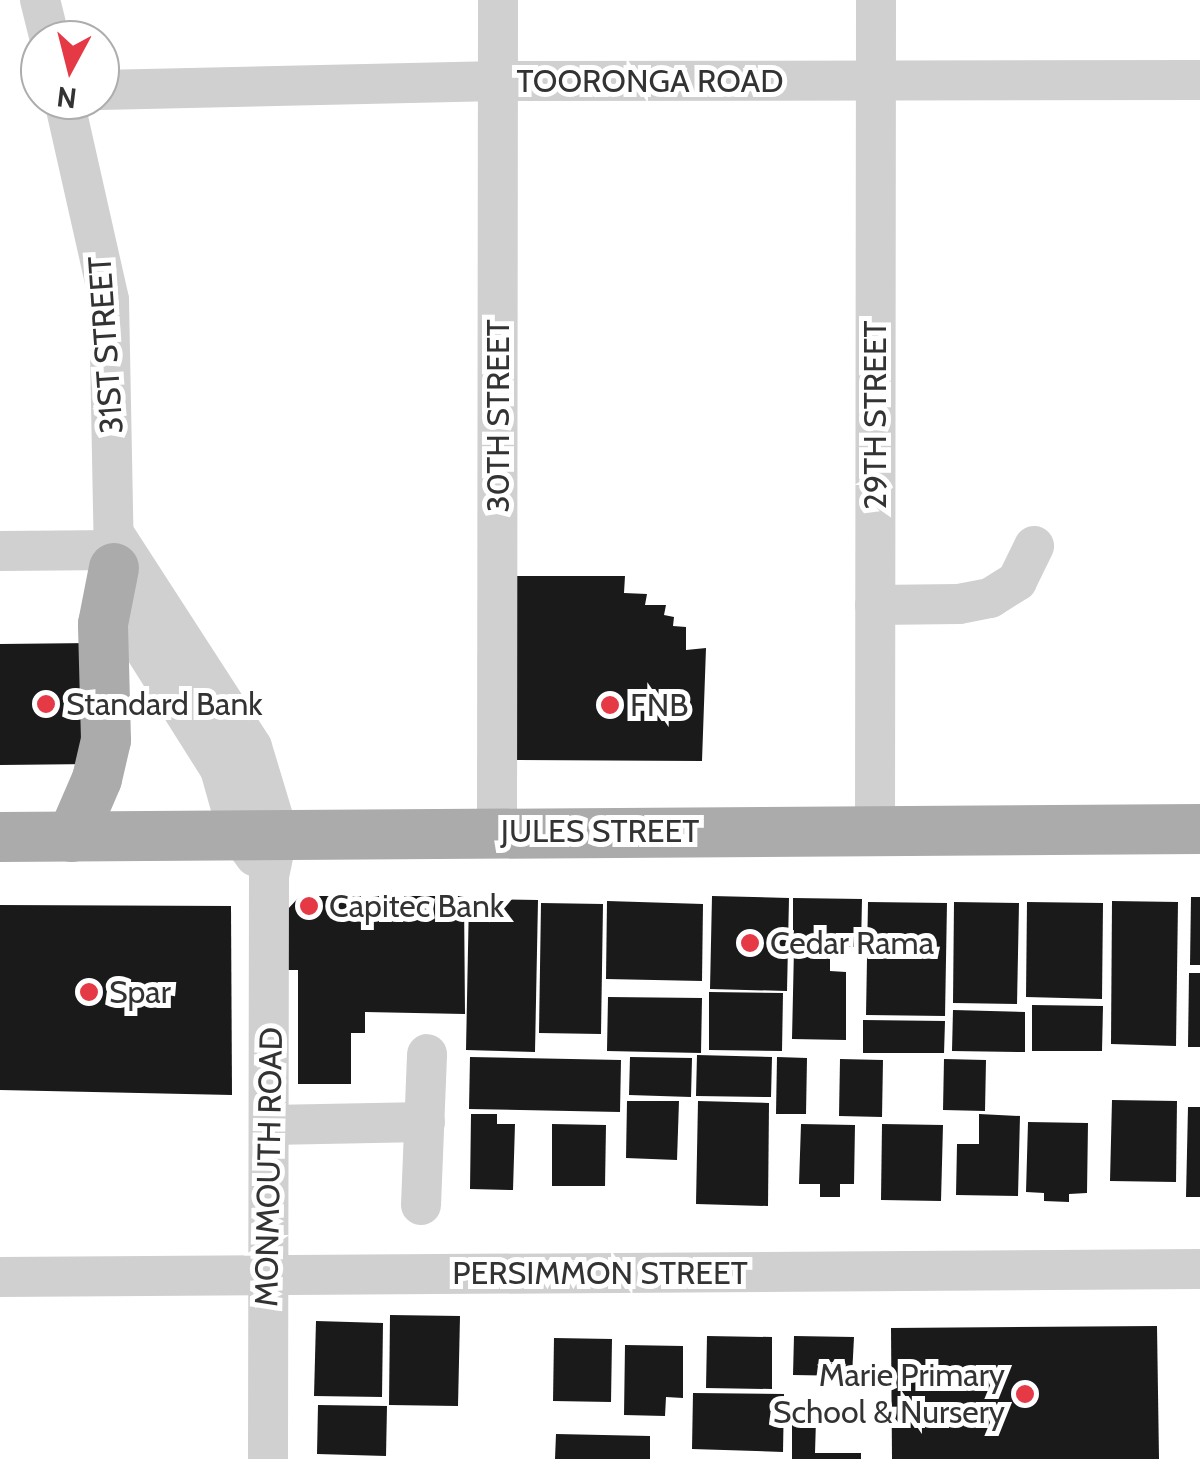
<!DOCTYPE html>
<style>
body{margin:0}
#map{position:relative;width:1200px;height:1459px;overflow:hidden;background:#fff;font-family:Cabin,sans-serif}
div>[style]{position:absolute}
.building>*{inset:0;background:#1a1a1a}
.minor>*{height:40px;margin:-20px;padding:0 20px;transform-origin:20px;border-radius:20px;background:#d0d0d0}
.major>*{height:50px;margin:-25px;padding:0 25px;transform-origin:25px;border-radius:25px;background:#ababab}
.dots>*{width:28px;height:28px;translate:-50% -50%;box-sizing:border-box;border:5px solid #fff;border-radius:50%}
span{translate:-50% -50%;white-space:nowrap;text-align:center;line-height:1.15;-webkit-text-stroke:10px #fff;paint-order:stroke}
.street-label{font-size:32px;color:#333}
.poi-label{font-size:32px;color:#333}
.left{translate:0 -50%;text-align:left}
.right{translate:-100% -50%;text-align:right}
.north{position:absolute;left:20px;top:20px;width:100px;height:100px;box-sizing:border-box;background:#fff;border:2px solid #adadad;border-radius:50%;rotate:187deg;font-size:28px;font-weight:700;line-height:40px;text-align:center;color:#333}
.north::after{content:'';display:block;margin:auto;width:35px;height:45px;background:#e63946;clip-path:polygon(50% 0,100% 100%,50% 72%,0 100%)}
</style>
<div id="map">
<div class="building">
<i style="clip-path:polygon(515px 576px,625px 576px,624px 593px,647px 594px,645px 605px,666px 605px,664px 615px,674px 617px,673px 626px,686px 627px,686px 650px,706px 648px,702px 761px,517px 760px)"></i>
<i style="clip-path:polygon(92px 643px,93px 764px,0 765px,0 644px)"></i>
<i style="clip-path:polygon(300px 896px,464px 896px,465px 1014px,365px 1012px,365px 1033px,351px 1033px,351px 1084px,298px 1084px,298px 970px,287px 970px,287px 910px)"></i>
<i style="clip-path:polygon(712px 896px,789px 898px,787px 991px,710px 989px)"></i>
<i style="clip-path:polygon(1191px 897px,1200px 897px,1200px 965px,1190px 965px)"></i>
<i style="clip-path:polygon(793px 898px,862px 899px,861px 947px,793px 946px)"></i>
<i style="clip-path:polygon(469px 899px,538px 900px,535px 1052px,466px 1050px)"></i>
<i style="clip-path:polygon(607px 901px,703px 904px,702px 981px,606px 979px)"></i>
<i style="clip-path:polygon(1112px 901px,1178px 902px,1176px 1046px,1111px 1044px)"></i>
<i style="clip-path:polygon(868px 902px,947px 903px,945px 1016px,866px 1015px)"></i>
<i style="clip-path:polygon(954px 902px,1019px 903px,1017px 1004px,953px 1003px)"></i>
<i style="clip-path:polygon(1027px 902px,1103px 903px,1102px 999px,1026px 997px)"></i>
<i style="clip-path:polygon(541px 903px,603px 904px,601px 1034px,539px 1033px)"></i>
<i style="clip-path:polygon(0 905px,231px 906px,232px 1095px,0 1090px)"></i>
<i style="clip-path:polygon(794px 948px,830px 948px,830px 971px,846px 972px,846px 1040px,792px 1039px)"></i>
<i style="clip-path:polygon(1189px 973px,1200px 973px,1200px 1047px,1188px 1047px)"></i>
<i style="clip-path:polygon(709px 992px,783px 993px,782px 1051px,709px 1050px)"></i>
<i style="clip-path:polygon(608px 997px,702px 998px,701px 1053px,607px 1051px)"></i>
<i style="clip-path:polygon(1032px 1005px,1103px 1006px,1102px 1051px,1032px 1051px)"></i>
<i style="clip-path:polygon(953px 1010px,1025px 1012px,1025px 1052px,952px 1051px)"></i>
<i style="clip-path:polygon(863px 1020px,945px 1021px,944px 1053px,863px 1053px)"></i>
<i style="clip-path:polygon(697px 1055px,772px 1057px,771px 1097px,696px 1096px)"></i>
<i style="clip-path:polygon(470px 1057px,621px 1060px,620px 1112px,469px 1109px)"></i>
<i style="clip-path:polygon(630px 1057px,692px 1058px,691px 1097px,629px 1095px)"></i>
<i style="clip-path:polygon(777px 1057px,807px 1058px,806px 1114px,776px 1114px)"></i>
<i style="clip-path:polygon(840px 1059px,883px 1060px,882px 1117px,839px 1116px)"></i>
<i style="clip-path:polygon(944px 1059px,986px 1060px,985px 1111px,943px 1110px)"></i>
<i style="clip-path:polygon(1112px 1100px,1177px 1101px,1176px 1182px,1110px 1181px)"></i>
<i style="clip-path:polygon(627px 1101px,679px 1101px,677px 1160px,626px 1158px)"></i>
<i style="clip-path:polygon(698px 1101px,769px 1103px,768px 1206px,696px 1204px)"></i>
<i style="clip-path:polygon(1188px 1107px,1200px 1107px,1200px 1197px,1186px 1197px)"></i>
<i style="clip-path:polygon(471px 1114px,497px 1114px,497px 1124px,515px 1124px,513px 1190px,470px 1189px)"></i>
<i style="clip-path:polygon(979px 1114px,1020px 1116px,1018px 1196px,956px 1195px,957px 1144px,979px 1144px)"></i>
<i style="clip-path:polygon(1028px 1122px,1088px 1123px,1087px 1193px,1069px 1194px,1069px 1202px,1044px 1201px,1044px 1193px,1026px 1192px)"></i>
<i style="clip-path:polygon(552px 1124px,606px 1125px,605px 1186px,552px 1186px)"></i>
<i style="clip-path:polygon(801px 1124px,855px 1125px,854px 1184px,840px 1184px,840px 1197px,820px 1197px,820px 1184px,799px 1184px)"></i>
<i style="clip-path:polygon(882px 1124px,943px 1125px,941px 1201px,881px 1200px)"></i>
<i style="clip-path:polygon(390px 1315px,460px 1316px,458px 1406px,389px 1405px)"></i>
<i style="clip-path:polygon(316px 1321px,383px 1323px,382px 1397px,314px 1396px)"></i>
<i style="clip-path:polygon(1157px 1326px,1159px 1459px,892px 1459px,891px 1328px)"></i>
<i style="clip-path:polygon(707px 1336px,772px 1337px,772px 1389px,706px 1388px)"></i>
<i style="clip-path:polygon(794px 1336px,854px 1337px,852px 1376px,793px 1375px)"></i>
<i style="clip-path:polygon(554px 1338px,612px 1339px,611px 1402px,553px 1401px)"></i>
<i style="clip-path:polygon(625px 1345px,683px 1346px,683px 1398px,666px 1397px,665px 1416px,624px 1415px)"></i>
<i style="clip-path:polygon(693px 1393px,784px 1394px,783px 1452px,692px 1449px)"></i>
<i style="clip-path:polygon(318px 1405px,387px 1406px,386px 1456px,317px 1454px)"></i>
<i style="clip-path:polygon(792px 1420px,816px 1420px,815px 1453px,861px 1453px,861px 1459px,792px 1459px)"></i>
<i style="clip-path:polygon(556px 1434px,650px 1436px,650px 1459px,555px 1459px)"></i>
</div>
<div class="minor">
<i style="left:40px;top:0;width:41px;rotate:76deg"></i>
<i style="left:100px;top:90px;width:399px;rotate:-1.3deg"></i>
<i style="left:499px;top:81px;width:701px;rotate:-0.08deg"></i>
<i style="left:64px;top:100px;width:205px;rotate:77.3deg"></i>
<i style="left:109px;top:300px;width:268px;rotate:88.9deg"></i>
<i style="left:114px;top:568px;width:33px;rotate:78deg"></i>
<i style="left:121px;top:600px;width:33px;rotate:69deg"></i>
<i style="left:133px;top:631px;width:163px;rotate:57.8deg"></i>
<i style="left:220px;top:769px;width:66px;rotate:74.3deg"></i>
<i style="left:238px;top:833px;width:29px;rotate:54deg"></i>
<i style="left:115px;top:535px;width:252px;rotate:57.1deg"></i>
<i style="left:252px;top:747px;width:90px;rotate:73.2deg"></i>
<i style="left:278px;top:833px;width:44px;rotate:101.8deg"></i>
<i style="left:269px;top:876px;width:583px;rotate:90.1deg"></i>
<i style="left:0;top:551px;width:115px;rotate:-0.5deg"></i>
<i style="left:875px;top:605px;width:84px;rotate:-0.7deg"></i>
<i style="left:959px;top:604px;width:32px;rotate:-11deg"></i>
<i style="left:990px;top:598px;width:32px;rotate:-32deg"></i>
<i style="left:1017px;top:581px;width:39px;rotate:-64deg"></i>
<i style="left:875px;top:830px;width:830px;rotate:-89.93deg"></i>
<i style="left:497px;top:832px;width:832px;rotate:-89.93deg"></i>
<i style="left:270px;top:1125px;width:155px;rotate:-1.1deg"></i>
<i style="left:421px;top:1205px;width:151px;rotate:-87.7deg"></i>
<i style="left:0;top:1277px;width:1200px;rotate:-0.38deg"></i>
</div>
<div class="major">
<i style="left:0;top:837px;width:1200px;rotate:-0.38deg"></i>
<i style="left:72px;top:837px;width:63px;rotate:-66.7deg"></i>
<i style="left:97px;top:779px;width:40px;rotate:-77deg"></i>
<i style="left:106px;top:740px;width:116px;rotate:-91.5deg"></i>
<i style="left:103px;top:624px;width:57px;rotate:-78.9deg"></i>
</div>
<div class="dots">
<i style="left:46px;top:704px;background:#e63946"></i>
<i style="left:610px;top:705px;background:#e63946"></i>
<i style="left:309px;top:906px;background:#e63946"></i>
<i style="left:750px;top:943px;background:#e63946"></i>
<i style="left:89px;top:992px;background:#e63946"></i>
<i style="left:1025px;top:1394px;background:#e63946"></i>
</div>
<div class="street-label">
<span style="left:650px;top:81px">TOORONGA ROAD</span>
<span style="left:106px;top:345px;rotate:-94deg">31ST STREET</span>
<span style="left:875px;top:415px;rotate:-90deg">29TH STREET</span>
<span style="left:498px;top:416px;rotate:-90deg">30TH STREET</span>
<span style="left:600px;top:831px">JULES STREET</span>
<span style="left:269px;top:1167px;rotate:-89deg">MONMOUTH ROAD</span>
<span style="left:600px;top:1273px">PERSIMMON STREET</span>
</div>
<div class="poi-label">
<span class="left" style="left:66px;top:704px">Standard Bank</span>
<span class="left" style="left:630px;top:705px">FNB</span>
<span class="left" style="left:329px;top:906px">Capitec Bank</span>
<span class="left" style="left:770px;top:943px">Cedar Rama</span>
<span class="left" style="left:109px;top:992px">Spar</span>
<span class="right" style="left:1005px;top:1394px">Marie Primary<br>School &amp; Nursery</span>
</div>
<div class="north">N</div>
</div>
